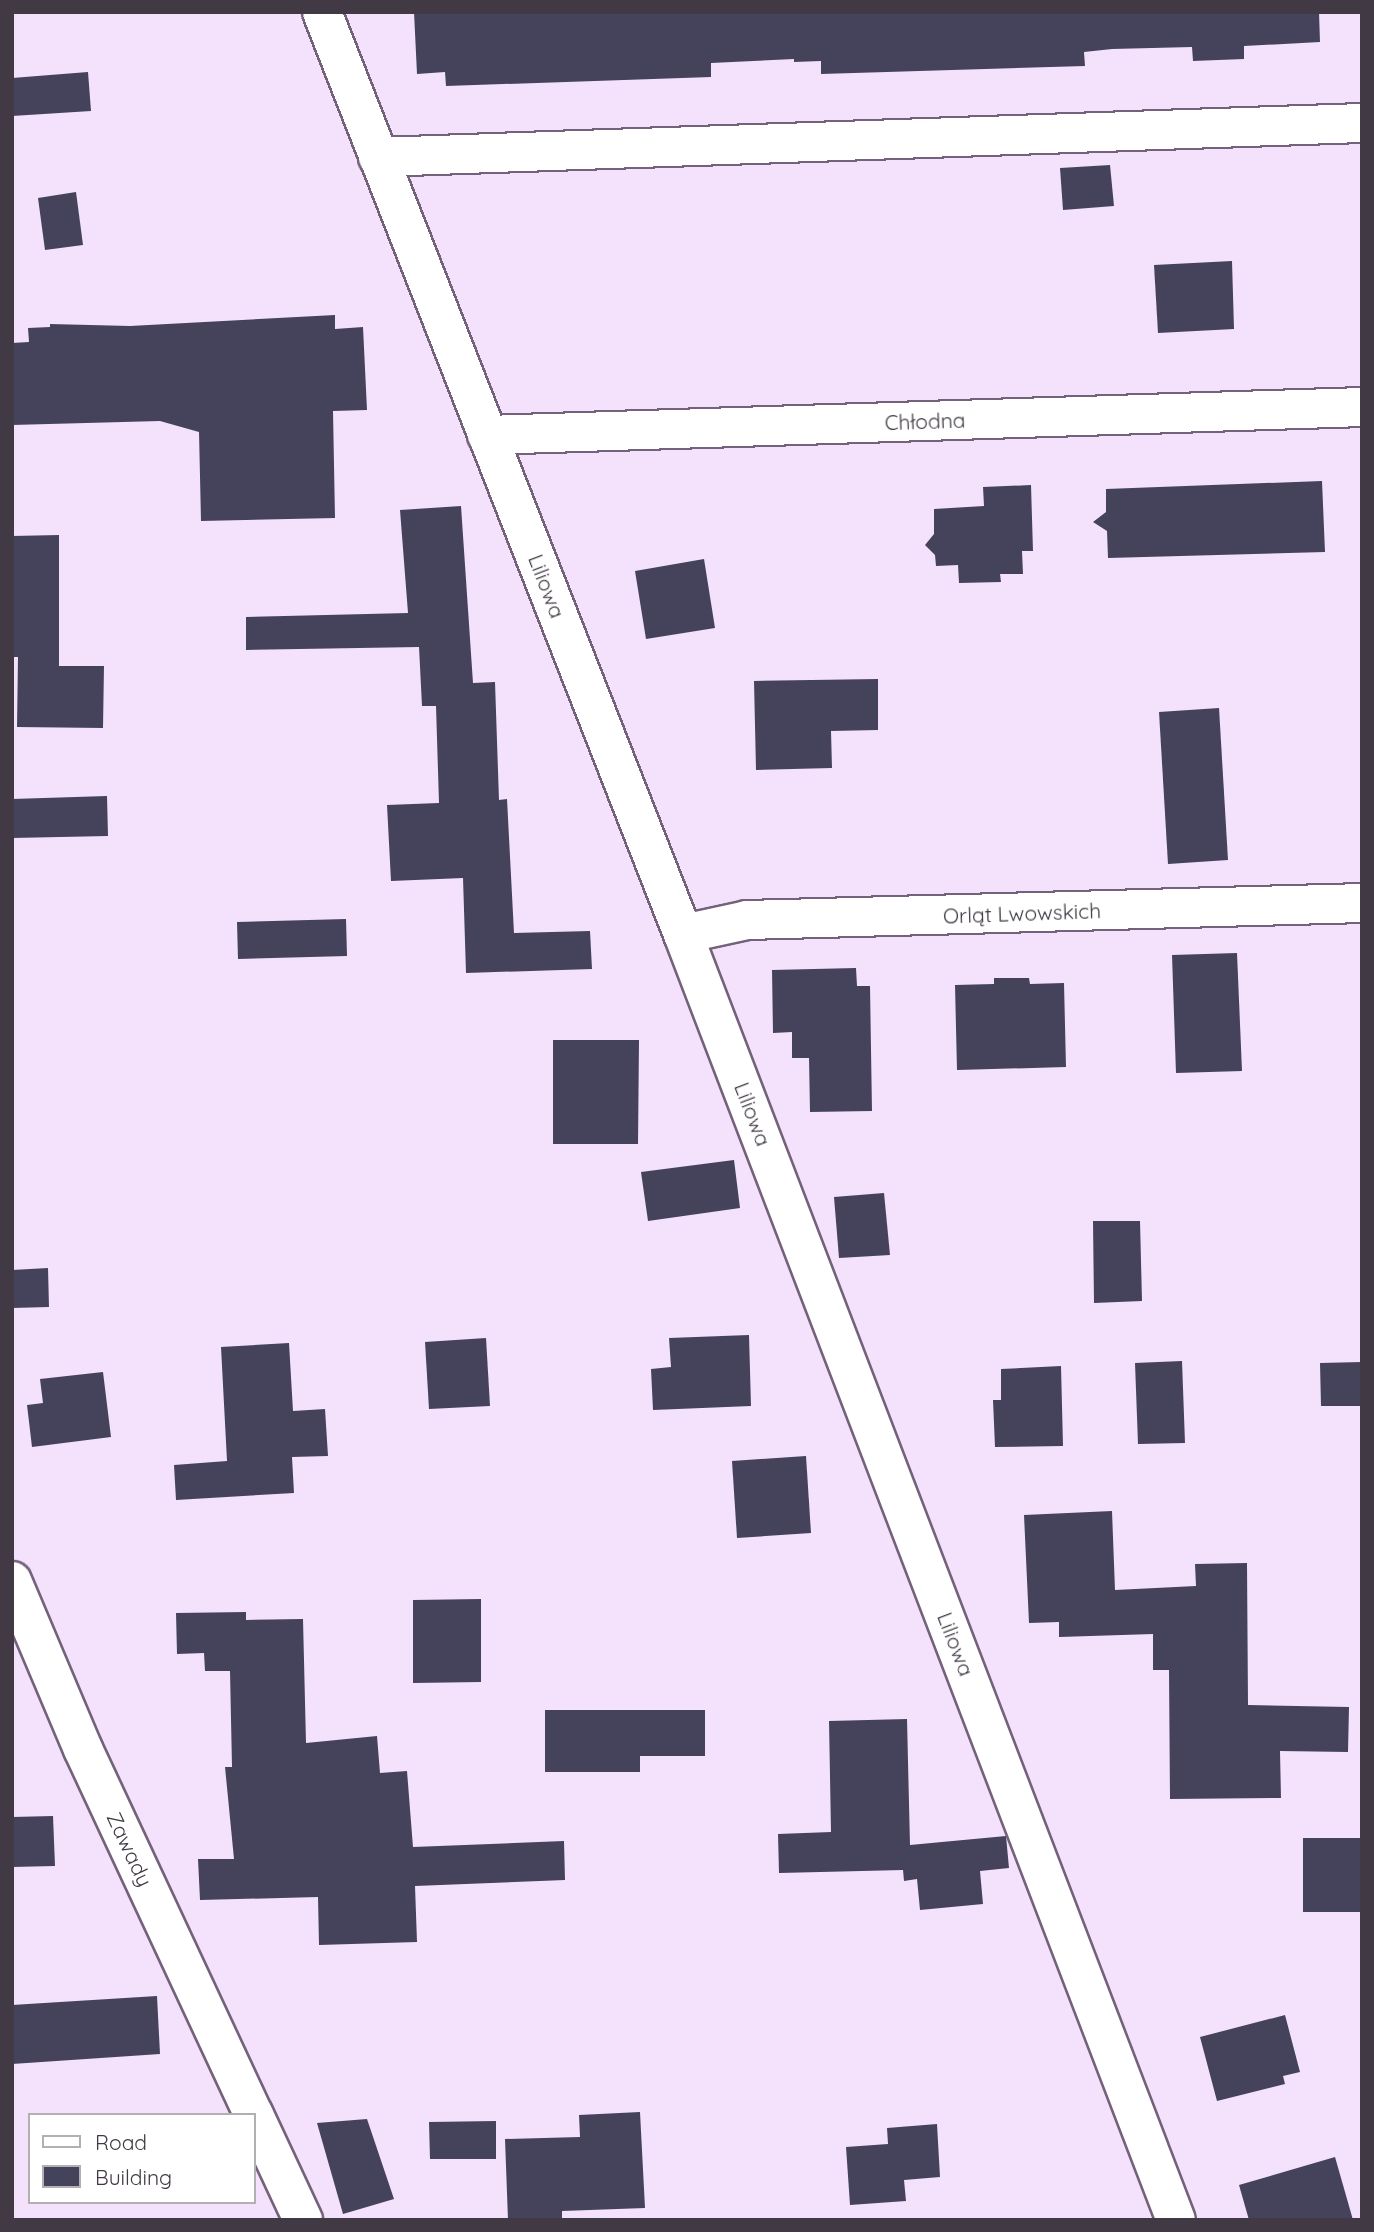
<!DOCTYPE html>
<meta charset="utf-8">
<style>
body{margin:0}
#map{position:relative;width:1374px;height:2232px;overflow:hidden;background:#f4e1fc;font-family:Quicksand,sans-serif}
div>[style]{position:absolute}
.building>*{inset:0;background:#45435c}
.roads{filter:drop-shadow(2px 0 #73627a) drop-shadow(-2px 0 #73627a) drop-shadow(0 2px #73627a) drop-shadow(0 -2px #73627a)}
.minor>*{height:38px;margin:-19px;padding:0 19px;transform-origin:19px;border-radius:19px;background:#fff}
span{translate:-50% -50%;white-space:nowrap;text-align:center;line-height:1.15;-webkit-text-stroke:7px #fff;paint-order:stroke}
.street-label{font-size:21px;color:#413a44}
.frame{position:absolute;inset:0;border:14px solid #413a44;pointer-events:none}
.legend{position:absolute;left:28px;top:2113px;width:228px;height:91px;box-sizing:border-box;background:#fff;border:2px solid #b3b0b4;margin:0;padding:9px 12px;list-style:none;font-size:21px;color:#413a44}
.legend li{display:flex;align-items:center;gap:14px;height:35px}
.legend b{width:35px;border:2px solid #b3b0b4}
</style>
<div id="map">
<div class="building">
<i style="clip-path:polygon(414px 12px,1319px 12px,1320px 42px,1244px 46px,1244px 59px,1193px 61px,1192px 47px,1112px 49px,1084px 52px,1085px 66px,821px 74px,821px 61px,794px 62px,794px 59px,711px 63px,711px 77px,446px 86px,445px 72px,417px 74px)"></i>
<i style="clip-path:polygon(88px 72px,91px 111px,12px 116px,12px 78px)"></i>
<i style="clip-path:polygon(1110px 165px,1114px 206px,1063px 210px,1060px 168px)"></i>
<i style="clip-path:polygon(76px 192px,83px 245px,45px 250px,38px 198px)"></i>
<i style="clip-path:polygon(1232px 261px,1234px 329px,1158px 333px,1154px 265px)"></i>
<i style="clip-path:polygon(335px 315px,335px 329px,363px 327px,367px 410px,333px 411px,335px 518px,201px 521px,199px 432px,160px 421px,12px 425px,12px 343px,29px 342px,28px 328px,50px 327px,50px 324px,130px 326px)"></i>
<i style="clip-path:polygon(1322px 481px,1325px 552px,1108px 558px,1107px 531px,1093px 522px,1106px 512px,1106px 489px)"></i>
<i style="clip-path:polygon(1031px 485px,1033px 551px,1022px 551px,1023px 574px,1000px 574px,1001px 582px,959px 583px,958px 565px,936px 566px,935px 555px,925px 545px,934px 534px,934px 509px,984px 506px,983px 487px)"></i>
<i style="clip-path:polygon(461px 506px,473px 683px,495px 682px,499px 800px,507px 799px,514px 933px,590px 931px,592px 969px,466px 973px,463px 878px,391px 881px,387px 805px,439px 803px,436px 706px,422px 706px,419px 647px,246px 650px,246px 617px,408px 613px,400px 510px)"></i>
<i style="clip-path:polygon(59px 535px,59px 666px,104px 666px,103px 728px,17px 727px,18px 657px,12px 657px,12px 536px)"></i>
<i style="clip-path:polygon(704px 559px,715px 628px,646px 639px,635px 571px)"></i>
<i style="clip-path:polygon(878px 679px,878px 730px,831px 731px,832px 768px,756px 770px,754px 681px)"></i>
<i style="clip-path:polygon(1219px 708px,1228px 860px,1168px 864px,1159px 712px)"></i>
<i style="clip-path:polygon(107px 796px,108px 836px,12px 838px,12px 799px)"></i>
<i style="clip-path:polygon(346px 919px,347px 956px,238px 959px,237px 922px)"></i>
<i style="clip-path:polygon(1237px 953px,1242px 1071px,1176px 1073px,1172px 955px)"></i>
<i style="clip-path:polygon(856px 968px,857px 986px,870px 986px,872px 1111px,810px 1112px,809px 1058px,792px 1058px,792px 1032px,773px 1033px,772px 970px)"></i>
<i style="clip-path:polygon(994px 978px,1029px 978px,1030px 984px,1064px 983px,1066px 1067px,957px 1070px,955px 985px,994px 984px)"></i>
<i style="clip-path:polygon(553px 1040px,639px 1040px,638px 1144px,553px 1144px)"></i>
<i style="clip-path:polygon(734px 1160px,740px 1208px,648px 1221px,641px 1172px)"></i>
<i style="clip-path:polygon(884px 1193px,890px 1255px,839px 1258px,834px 1197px)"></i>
<i style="clip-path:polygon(1093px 1221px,1140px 1221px,1142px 1301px,1094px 1303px)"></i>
<i style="clip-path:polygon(48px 1268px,49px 1307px,12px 1308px,12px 1270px)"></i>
<i style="clip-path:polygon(749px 1335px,751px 1406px,653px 1410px,651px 1369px,671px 1367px,669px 1338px)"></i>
<i style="clip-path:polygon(486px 1338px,490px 1406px,429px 1409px,425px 1342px)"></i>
<i style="clip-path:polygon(289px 1343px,293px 1411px,325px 1409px,328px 1456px,292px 1457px,294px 1493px,176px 1500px,174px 1465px,227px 1461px,221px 1347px)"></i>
<i style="clip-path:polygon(1182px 1361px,1185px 1443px,1138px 1444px,1135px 1363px)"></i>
<i style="clip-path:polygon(1362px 1362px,1362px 1406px,1321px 1406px,1320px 1363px)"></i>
<i style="clip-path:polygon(1061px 1366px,1063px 1446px,995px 1447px,993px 1400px,1001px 1400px,1001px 1369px)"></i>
<i style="clip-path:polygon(103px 1372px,111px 1437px,32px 1447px,27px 1405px,43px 1403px,40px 1379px)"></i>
<i style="clip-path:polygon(806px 1456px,811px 1533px,737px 1538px,732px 1461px)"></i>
<i style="clip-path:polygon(1112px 1511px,1115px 1590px,1196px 1586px,1195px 1564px,1247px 1563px,1248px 1705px,1349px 1707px,1348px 1752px,1280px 1751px,1281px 1798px,1170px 1799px,1169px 1670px,1153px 1670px,1153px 1634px,1059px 1637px,1059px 1622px,1029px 1623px,1024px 1515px)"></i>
<i style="clip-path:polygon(481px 1599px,481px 1682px,413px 1683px,413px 1600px)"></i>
<i style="clip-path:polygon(246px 1612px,246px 1620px,303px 1619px,306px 1743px,377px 1736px,380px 1773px,407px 1771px,413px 1847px,564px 1841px,565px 1880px,415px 1886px,417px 1942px,319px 1945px,318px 1897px,200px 1900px,198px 1859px,234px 1859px,225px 1767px,232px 1767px,230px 1671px,205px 1671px,204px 1653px,177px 1654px,176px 1613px)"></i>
<i style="clip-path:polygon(545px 1710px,705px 1710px,705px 1756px,640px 1756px,640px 1772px,545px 1772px)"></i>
<i style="clip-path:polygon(907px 1719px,910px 1845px,1006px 1836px,1009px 1868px,980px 1871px,983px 1904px,920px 1910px,917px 1879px,904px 1881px,903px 1870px,779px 1873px,778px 1834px,831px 1832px,829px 1721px)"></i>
<i style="clip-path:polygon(53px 1816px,55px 1866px,12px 1867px,12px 1817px)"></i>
<i style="clip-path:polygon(1303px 1838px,1362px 1838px,1362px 1912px,1303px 1912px)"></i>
<i style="clip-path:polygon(157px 1996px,160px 2054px,12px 2064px,12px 2005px)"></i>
<i style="clip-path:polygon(1285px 2015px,1300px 2072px,1283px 2076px,1285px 2084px,1217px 2101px,1200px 2037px)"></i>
<i style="clip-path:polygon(640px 2112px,645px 2208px,562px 2211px,562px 2220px,508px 2220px,505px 2139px,580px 2137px,579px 2115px)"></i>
<i style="clip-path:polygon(367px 2119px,394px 2199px,343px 2214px,317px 2123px)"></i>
<i style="clip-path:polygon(496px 2121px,496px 2159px,430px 2159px,429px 2122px)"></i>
<i style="clip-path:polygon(937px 2124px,940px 2177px,904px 2180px,906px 2201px,850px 2205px,846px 2147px,888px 2144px,887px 2128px)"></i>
<i style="clip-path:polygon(1335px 2157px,1353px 2220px,1249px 2220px,1239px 2185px)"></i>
</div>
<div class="roads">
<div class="minor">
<i style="left:322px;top:12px;width:990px;rotate:68.62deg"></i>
<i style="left:683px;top:934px;width:1377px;rotate:69.03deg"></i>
<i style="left:378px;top:157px;width:985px;rotate:-1.98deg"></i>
<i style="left:487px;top:435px;width:875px;rotate:-1.83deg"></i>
<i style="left:683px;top:934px;width:66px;rotate:-12.3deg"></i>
<i style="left:747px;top:920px;width:615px;rotate:-1.58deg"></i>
<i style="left:12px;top:1581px;width:182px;rotate:67.1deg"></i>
<i style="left:83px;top:1749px;width:404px;rotate:65deg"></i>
<i style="left:254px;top:2115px;width:116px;rotate:65deg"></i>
</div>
</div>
<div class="street-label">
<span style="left:925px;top:421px;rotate:-2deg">Chłodna</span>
<span style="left:547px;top:586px;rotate:69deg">Liliowa</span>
<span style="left:1022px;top:913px;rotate:-2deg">Orląt Lwowskich</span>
<span style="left:753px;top:1114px;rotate:69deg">Liliowa</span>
<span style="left:956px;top:1644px;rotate:69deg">Liliowa</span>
<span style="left:130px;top:1849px;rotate:65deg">Zawady</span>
</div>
<div class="frame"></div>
<ul class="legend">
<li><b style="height:9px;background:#fff"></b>Road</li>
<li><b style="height:19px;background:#45435c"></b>Building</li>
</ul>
</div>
